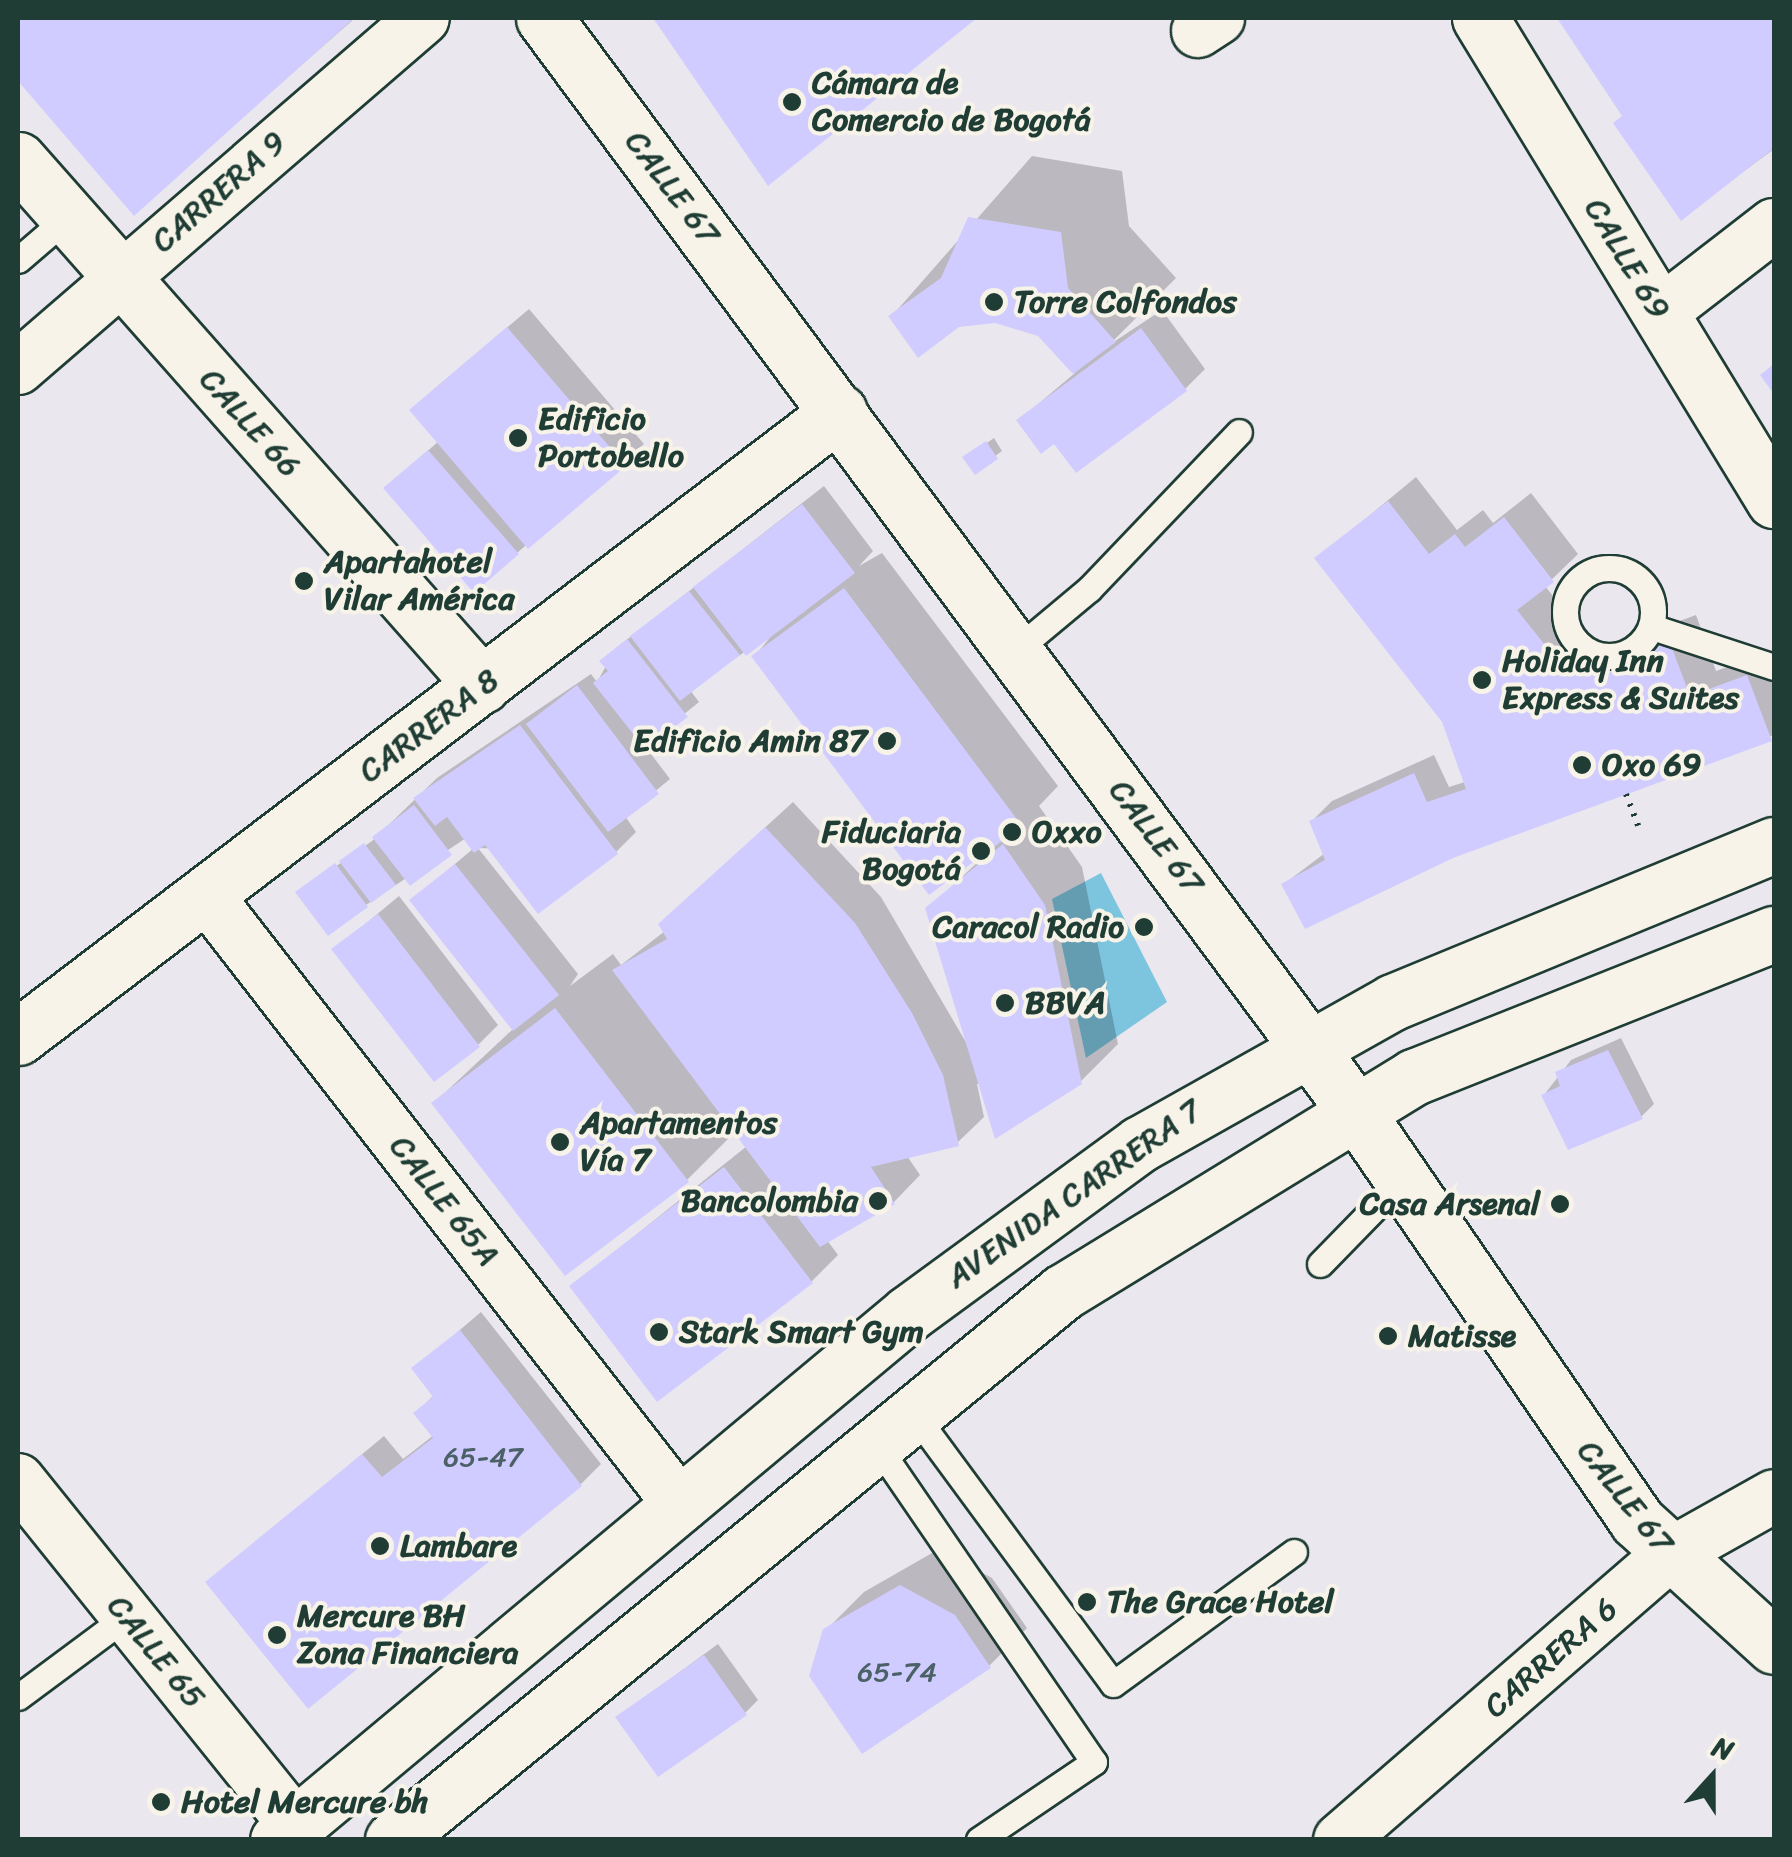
<!DOCTYPE html>
<meta charset="utf-8">
<style>
body{margin:0}
#map{position:relative;width:1792px;height:1857px;overflow:hidden;background:#ebe7ef;font-family:Sriracha,sans-serif}
div>[style]{position:absolute}
.water>*{inset:0;background:#7dc5de}
.shadow>*{inset:0;background:#0003}
.building>*{inset:0;background:#d0ccff}
.path>*{height:6px;margin-top:-3px;transform-origin:0;background:repeating-linear-gradient(90deg,#1f3d34 0 2.5px,transparent 0 10.5px)}
.roads{filter:drop-shadow(2px 0 #1f3d34) drop-shadow(-2px 0 #1f3d34) drop-shadow(0 2px #1f3d34) drop-shadow(0 -2px #1f3d34)}
.service>*{height:25px;margin:-12.5px;padding:0 12.5px;transform-origin:12.5px;border-radius:12.5px;background:#f7f3e8}
.service>.ring{margin:-12.5px;padding:0;box-sizing:content-box;background:none;border:25px solid #f7f3e8;border-radius:50%}
.minor>*{height:52px;margin:-26px;padding:0 26px;transform-origin:26px;border-radius:26px;background:#f7f3e8}
.tertiary>*{height:55px;margin:-27.5px;padding:0 27.5px;transform-origin:27.5px;border-radius:27.5px;background:#f7f3e8}
.secondary>*{height:55px;margin:-27.5px;padding:0 27.5px;transform-origin:27.5px;border-radius:27.5px;background:#f7f3e8}
.primary>*{height:55px;margin:-27.5px;padding:0 27.5px;transform-origin:27.5px;border-radius:27.5px;background:#f7f3e8}
.dots>*{width:28px;height:28px;translate:-50% -50%;box-sizing:border-box;border:5px solid #f7f3e8;border-radius:50%}
span{translate:-50% -50%;white-space:nowrap;text-align:center;line-height:1.15;-webkit-text-stroke:8px #f7f3e8;paint-order:stroke}
.number-label{font-size:28px;color:#4b6167}
.number-label span{-webkit-text-stroke-width:0}
.poi-label{font-size:32px;color:#1f3d34;font-weight:700}
.left{translate:0 -50%;text-align:left}
.right{translate:-100% -50%;text-align:right}
.street-label{font-size:32px;color:#1f3d34}
.frame{position:absolute;inset:0;border:20px solid #1f3d34;pointer-events:none}
.north{position:absolute;left:1662px;top:1727px;width:100px;height:100px;-webkit-text-stroke:8px #f7f3e8;paint-order:stroke;rotate:21deg;font-size:28px;font-weight:700;line-height:40px;text-align:center;color:#1f3d34}
.north::after{content:'';display:block;margin:auto;width:35px;height:45px;background:#1f3d34;clip-path:polygon(50% 0,100% 100%,50% 72%,0 100%)}
</style>
<div id="map">
<div class="water">
<i style="clip-path:polygon(1101px 873px,1167px 1002px,1086px 1058px,1052px 899px)"></i>
</div>
<div class="shadow">
<i style="clip-path:polygon(18px 18px,355px 18px,134px 213px,18px 78px)"></i>
<i style="clip-path:polygon(656px 18px,973px 18px,769px 183px)"></i>
<i style="clip-path:polygon(1564px 18px,1774px 18px,1774px 149px,1682px 217px)"></i>
<i style="clip-path:polygon(1032px 156px,1122px 171px,1129px 226px,1176px 278px,1109px 345px,1162px 310px,1205px 369px,1185px 389px,1019px 420px,1075px 373px,1040px 333px,995px 320px,891px 317px)"></i>
<i style="clip-path:polygon(529px 309px,644px 444px,517px 553px,400px 475px,439px 441px,433px 390px)"></i>
<i style="clip-path:polygon(994px 438px,1002px 451px,975px 471px,968px 456px)"></i>
<i style="clip-path:polygon(1416px 477px,1457px 530px,1483px 510px,1493px 523px,1531px 493px,1578px 554px,1545px 586px,1597px 651px,1696px 615px,1716px 671px,1774px 650px,1774px 735px,1284px 884px,1325px 853px,1312px 821px,1332px 801px,1434px 755px,1449px 787px,1468px 781px,1445px 721px,1318px 558px)"></i>
<i style="clip-path:polygon(evenodd,824px 486px,873px 551px,859px 566px,882px 553px,1058px 786px,1039px 806px,1082px 867px,1118px 1044px,1080px 1082px,977px 1084px,984px 1117px,957px 1143px,907px 1156px,920px 1175px,894px 1202px,827px 1240px,838px 1255px,812px 1281px,658px 1398px,572px 1286px,747px 1146px,736px 1131px,687px 1180px,434px 1103px,514px 1028px,412px 900px,474px 848px,466px 838px,366px 905px,298px 893px,372px 841px,437px 778px,591px 674px,597px 682px,616px 648px,824px 486px,776px 630px,755px 656px,982px 858px,928px 909px,967px 1044px,881px 897px,793px 802px,688px 898px,665px 931px,621px 965px,613px 954px,570px 986px,578px 974px,478px 848px,616px 852px,636px 832px,625px 816px,670px 779px,645px 746px,699px 702px,690px 690px,776px 630px)"></i>
<i style="clip-path:polygon(399px 896px,498px 1025px,478px 1045px,334px 950px)"></i>
<i style="clip-path:polygon(1621px 1038px,1654px 1104px,1641px 1117px,1544px 1095px,1571px 1060px)"></i>
<i style="clip-path:polygon(481px 1312px,601px 1464px,581px 1484px,208px 1582px,384px 1436px,403px 1459px,434px 1435px,416px 1413px,434px 1395px,414px 1369px)"></i>
<i style="clip-path:polygon(939px 1549px,992px 1578px,1027px 1628px,989px 1666px,863px 1751px,826px 1630px,864px 1592px)"></i>
<i style="clip-path:polygon(718px 1644px,758px 1700px,745px 1713px,618px 1717px)"></i>
</div>
<div class="building">
<i style="clip-path:polygon(18px 18px,354px 18px,134px 216px,18px 81px)"></i>
<i style="clip-path:polygon(653px 18px,977px 18px,768px 186px)"></i>
<i style="clip-path:polygon(1557px 18px,1774px 18px,1774px 148px,1681px 221px,1613px 123px,1622px 116px)"></i>
<i style="clip-path:polygon(968px 217px,1061px 232px,1068px 288px,1116px 342px,1073px 374px,1038px 336px,995px 323px,959px 327px,918px 358px,888px 316px,941px 278px)"></i>
<i style="clip-path:polygon(507px 327px,626px 466px,528px 549px,409px 410px)"></i>
<i style="clip-path:polygon(1141px 328px,1187px 391px,1076px 473px,1054px 444px,1041px 454px,1016px 420px)"></i>
<i style="clip-path:polygon(1774px 364px,1774px 394px,1760px 375px)"></i>
<i style="clip-path:polygon(986px 441px,998px 459px,975px 475px,962px 457px)"></i>
<i style="clip-path:polygon(428px 450px,519px 554px,474px 593px,383px 488px)"></i>
<i style="clip-path:polygon(1388px 501px,1429px 554px,1455px 534px,1465px 547px,1504px 517px,1554px 582px,1517px 610px,1570px 676px,1669px 640px,1690px 696px,1747px 675px,1772px 741px,1453px 858px,1305px 929px,1281px 884px,1325px 860px,1309px 821px,1414px 773px,1427px 802px,1466px 789px,1442px 722px,1314px 558px)"></i>
<i style="clip-path:polygon(802px 504px,855px 573px,746px 656px,693px 587px)"></i>
<i style="clip-path:polygon(844px 588px,1022px 826px,929px 895px,751px 656px)"></i>
<i style="clip-path:polygon(689px 591px,740px 655px,680px 701px,630px 636px)"></i>
<i style="clip-path:polygon(627px 639px,688px 717px,645px 749px,593px 683px,608px 671px,599px 661px)"></i>
<i style="clip-path:polygon(577px 685px,659px 794px,608px 832px,526px 724px)"></i>
<i style="clip-path:polygon(520px 725px,618px 854px,538px 914px,485px 845px,474px 853px,447px 817px,435px 826px,413px 798px)"></i>
<i style="clip-path:polygon(414px 805px,452px 855px,410px 886px,372px 837px)"></i>
<i style="clip-path:polygon(765px 827px,855px 923px,912px 1013px,943px 1075px,959px 1146px,871px 1167px,895px 1204px,820px 1247px,612px 970px,667px 939px,658px 924px)"></i>
<i style="clip-path:polygon(364px 843px,396px 885px,371px 903px,339px 861px)"></i>
<i style="clip-path:polygon(1003px 844px,1045px 905px,1082px 1084px,995px 1139px,925px 908px)"></i>
<i style="clip-path:polygon(335px 863px,368px 907px,328px 936px,295px 892px)"></i>
<i style="clip-path:polygon(455px 864px,559px 995px,513px 1031px,409px 900px)"></i>
<i style="clip-path:polygon(378px 914px,480px 1047px,434px 1082px,331px 949px)"></i>
<i style="clip-path:polygon(555px 1008px,689px 1182px,565px 1276px,431px 1103px)"></i>
<i style="clip-path:polygon(1608px 1050px,1643px 1119px,1568px 1150px,1541px 1095px,1560px 1086px,1555px 1072px)"></i>
<i style="clip-path:polygon(724px 1167px,813px 1283px,657px 1402px,569px 1286px)"></i>
<i style="clip-path:polygon(460px 1330px,582px 1486px,308px 1709px,205px 1582px,362px 1454px,382px 1477px,433px 1438px,413px 1413px,433px 1397px,411px 1368px)"></i>
<i style="clip-path:polygon(900px 1585px,955px 1615px,991px 1668px,862px 1754px,809px 1676px,823px 1629px)"></i>
<i style="clip-path:polygon(704px 1655px,747px 1715px,658px 1777px,615px 1717px)"></i>
</div>
<div class="path">
<i style="left:1566px;top:619px;width:56px;rotate:80.7deg"></i>
<i style="left:1626px;top:794px;width:34px;rotate:69deg"></i>
</div>
<div class="roads">
<div class="service">
<i style="left:18px;top:260px;width:66px;rotate:-40.7deg"></i>
<i class="ring" style="left:1565px;top:568px;width:63px;height:63px"></i>
<i style="left:1652px;top:627px;width:128px;rotate:18.2deg"></i>
<i style="left:1016px;top:650px;width:95px;rotate:-39.9deg"></i>
<i style="left:1089px;top:589px;width:217px;rotate:-46.3deg"></i>
<i style="left:1320px;top:1264px;width:119px;rotate:-45.7deg"></i>
<i style="left:911px;top:1410px;width:340px;rotate:53.6deg"></i>
<i style="left:1113px;top:1684px;width:224px;rotate:-36.1deg"></i>
<i style="left:874px;top:1441px;width:389px;rotate:55.6deg"></i>
<i style="left:1094px;top:1762px;width:139px;rotate:145.9deg"></i>
<i style="left:18px;top:1697px;width:136px;rotate:-36.6deg"></i>
</div>
<div class="minor">
<i style="left:1198px;top:31px;width:24px;rotate:-33deg"></i>
<i style="left:1660px;top:313px;width:144px;rotate:-37.7deg"></i>
<i style="left:18px;top:368px;width:535px;rotate:-40.83deg"></i>
<i style="left:206px;top:895px;width:774px;rotate:52.14deg"></i>
<i style="left:18px;top:1480px;width:442px;rotate:51.2deg"></i>
<i style="left:1340px;top:1840px;width:435px;rotate:-40.9deg"></i>
<i style="left:1669px;top:1555px;width:120px;rotate:-29.3deg"></i>
</div>
<div class="tertiary">
<i style="left:1480px;top:18px;width:565px;rotate:58.62deg"></i>
<i style="left:18px;top:160px;width:701px;rotate:48.53deg"></i>
<i style="left:18px;top:1037px;width:1032px;rotate:-37.28deg"></i>
<i style="left:1354px;top:1109px;width:500px;rotate:55.5deg"></i>
<i style="left:1637px;top:1521px;width:185px;rotate:42.4deg"></i>
</div>
<div class="secondary">
<i style="left:544px;top:18px;width:1359px;rotate:53.41deg"></i>
</div>
<div class="primary">
<i style="left:278px;top:1840px;width:822px;rotate:-39.87deg"></i>
<i style="left:909px;top:1313px;width:286px;rotate:-36.2deg"></i>
<i style="left:1140px;top:1144px;width:290px;rotate:-29.3deg"></i>
<i style="left:1393px;top:1002px;width:412px;rotate:-22.4deg"></i>
<i style="left:393px;top:1840px;width:866px;rotate:-39.28deg"></i>
<i style="left:1063px;top:1292px;width:412px;rotate:-31.5deg"></i>
<i style="left:1414px;top:1077px;width:387px;rotate:-21.7deg"></i>
</div>
</div>
<div class="dots">
<i style="left:792px;top:102px;background:#1f3d34"></i>
<i style="left:994px;top:302px;background:#1f3d34"></i>
<i style="left:518px;top:438px;background:#1f3d34"></i>
<i style="left:304px;top:581px;background:#1f3d34"></i>
<i style="left:1482px;top:680px;background:#1f3d34"></i>
<i style="left:887px;top:741px;background:#1f3d34"></i>
<i style="left:1582px;top:765px;background:#1f3d34"></i>
<i style="left:1012px;top:832px;background:#1f3d34"></i>
<i style="left:981px;top:851px;background:#1f3d34"></i>
<i style="left:1144px;top:927px;background:#1f3d34"></i>
<i style="left:1005px;top:1003px;background:#1f3d34"></i>
<i style="left:560px;top:1142px;background:#1f3d34"></i>
<i style="left:878px;top:1201px;background:#1f3d34"></i>
<i style="left:1560px;top:1204px;background:#1f3d34"></i>
<i style="left:659px;top:1332px;background:#1f3d34"></i>
<i style="left:1388px;top:1336px;background:#1f3d34"></i>
<i style="left:380px;top:1546px;background:#1f3d34"></i>
<i style="left:1087px;top:1602px;background:#1f3d34"></i>
<i style="left:277px;top:1635px;background:#1f3d34"></i>
<i style="left:161px;top:1802px;background:#1f3d34"></i>
</div>
<div class="number-label">
<span style="left:483px;top:1457px">65-47</span>
<span style="left:897px;top:1672px">65-74</span>
</div>
<div class="poi-label">
<span class="left" style="left:812px;top:102px">Cámara de<br>Comercio de Bogotá</span>
<span class="left" style="left:1014px;top:302px">Torre Colfondos</span>
<span class="left" style="left:538px;top:438px">Edificio<br>Portobello</span>
<span class="left" style="left:324px;top:581px">Apartahotel<br>Vilar América</span>
<span class="left" style="left:1502px;top:680px">Holiday Inn<br>Express &amp; Suites</span>
<span class="right" style="left:867px;top:741px">Edificio Amin 87</span>
<span class="left" style="left:1602px;top:765px">Oxo 69</span>
<span class="left" style="left:1032px;top:832px">Oxxo</span>
<span class="right" style="left:961px;top:851px">Fiduciaria<br>Bogotá</span>
<span class="right" style="left:1124px;top:927px">Caracol Radio</span>
<span class="left" style="left:1025px;top:1003px">BBVA</span>
<span class="left" style="left:580px;top:1142px">Apartamentos<br>Vía 7</span>
<span class="right" style="left:858px;top:1201px">Bancolombia</span>
<span class="right" style="left:1540px;top:1204px">Casa Arsenal</span>
<span class="left" style="left:679px;top:1332px">Stark Smart Gym</span>
<span class="left" style="left:1408px;top:1336px">Matisse</span>
<span class="left" style="left:400px;top:1546px">Lambare</span>
<span class="left" style="left:1107px;top:1602px">The Grace Hotel</span>
<span class="left" style="left:297px;top:1635px">Mercure BH<br>Zona Financiera</span>
<span class="left" style="left:181px;top:1802px">Hotel Mercure bh</span>
</div>
<div class="street-label">
<span style="left:672px;top:188px;rotate:53deg">CALLE 67</span>
<span style="left:219px;top:192px;rotate:-41deg">CARRERA 9</span>
<span style="left:1627px;top:259px;rotate:59deg">CALLE 69</span>
<span style="left:250px;top:423px;rotate:48deg">CALLE 66</span>
<span style="left:429px;top:726px;rotate:-37deg">CARRERA 8</span>
<span style="left:1156px;top:837px;rotate:53deg">CALLE 67</span>
<span style="left:1074px;top:1194px;rotate:-35deg">AVENIDA CARRERA 7</span>
<span style="left:444px;top:1201px;rotate:52deg">CALLE 65A</span>
<span style="left:1625px;top:1497px;rotate:52deg">CALLE 67</span>
<span style="left:156px;top:1652px;rotate:51deg">CALLE 65</span>
<span style="left:1551px;top:1658px;rotate:-41deg">CARRERA 6</span>
</div>
<div class="frame"></div>
<div class="north">N</div>
</div>
